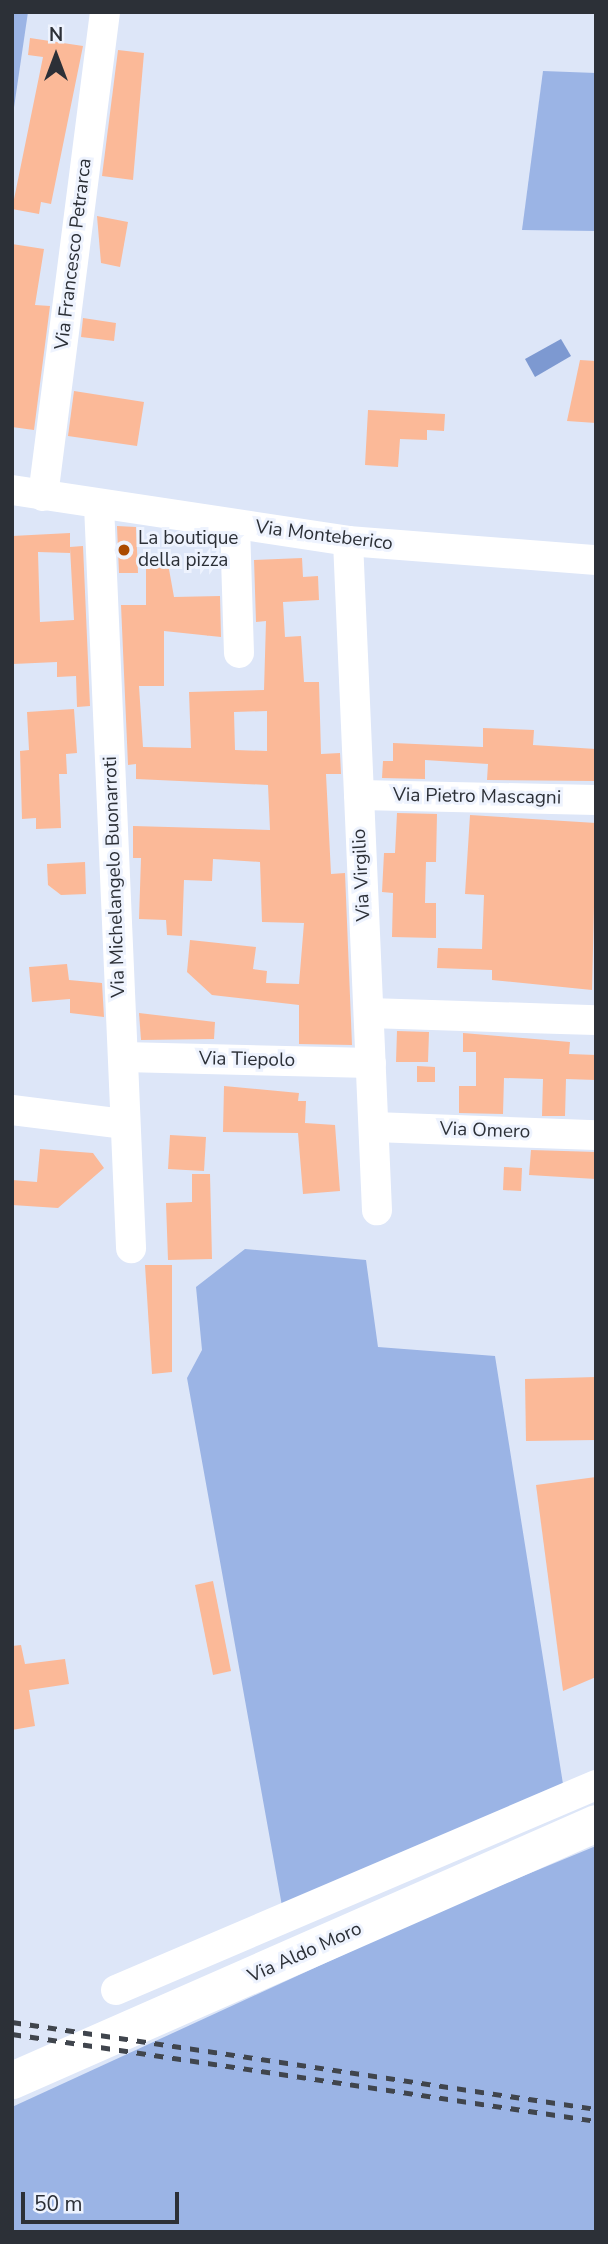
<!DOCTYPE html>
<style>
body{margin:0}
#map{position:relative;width:608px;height:2244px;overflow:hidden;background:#dde6f8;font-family:"Nunito Sans",sans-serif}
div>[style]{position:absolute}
.green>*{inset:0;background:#9bb4e5}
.water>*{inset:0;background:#7d99d1}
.building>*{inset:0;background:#fbb998}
.minor>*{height:30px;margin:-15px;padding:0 15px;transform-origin:15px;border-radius:15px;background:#fff}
.major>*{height:37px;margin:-18.5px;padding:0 18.5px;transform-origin:18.5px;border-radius:18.5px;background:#fff}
.rail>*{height:5px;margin-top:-2.5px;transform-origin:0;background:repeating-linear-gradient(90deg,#40454d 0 9px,transparent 0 18px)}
.dots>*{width:19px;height:19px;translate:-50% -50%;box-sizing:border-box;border:4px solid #eef3fe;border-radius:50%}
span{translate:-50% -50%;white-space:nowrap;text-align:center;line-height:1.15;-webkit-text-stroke:6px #eef3fe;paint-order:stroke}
.street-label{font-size:19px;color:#2c3037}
.poi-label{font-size:19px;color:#2c3037}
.left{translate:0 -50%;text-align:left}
.frame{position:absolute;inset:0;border:14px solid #2c3037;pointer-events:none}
.north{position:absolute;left:21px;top:21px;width:70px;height:70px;-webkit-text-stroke:5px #eef3fe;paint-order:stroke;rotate:0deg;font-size:19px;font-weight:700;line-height:28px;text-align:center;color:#2c3037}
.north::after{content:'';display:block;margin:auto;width:24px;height:32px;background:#2c3037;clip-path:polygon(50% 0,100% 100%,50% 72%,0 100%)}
.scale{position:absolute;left:21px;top:2192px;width:158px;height:32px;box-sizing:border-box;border:4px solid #2c3037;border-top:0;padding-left:9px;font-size:21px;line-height:24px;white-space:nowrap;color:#2c3037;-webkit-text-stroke:5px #eef3fe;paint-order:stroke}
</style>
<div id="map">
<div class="green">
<i style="clip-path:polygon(12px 12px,28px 12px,12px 121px)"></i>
<i style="clip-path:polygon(543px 71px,596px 73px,596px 231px,522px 230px)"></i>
<i style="clip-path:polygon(245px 1249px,366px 1260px,378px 1347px,495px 1356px,563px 1784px,282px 1906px,187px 1378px,202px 1350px,196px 1287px)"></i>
<i style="clip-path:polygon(596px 1846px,596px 2232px,12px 2232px,12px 2107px,436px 1912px)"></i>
</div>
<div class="water">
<i style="clip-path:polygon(561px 339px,571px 356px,535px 377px,525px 359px)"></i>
</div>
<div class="building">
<i style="clip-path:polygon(30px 38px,83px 46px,51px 204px,41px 202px,39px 214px,12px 209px,43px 57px,28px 55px)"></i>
<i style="clip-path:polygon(118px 50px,144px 53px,133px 180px,102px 176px)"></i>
<i style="clip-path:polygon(97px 216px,128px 222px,120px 267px,101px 263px)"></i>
<i style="clip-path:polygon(12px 244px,44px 249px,35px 305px,50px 306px,34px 430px,12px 427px)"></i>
<i style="clip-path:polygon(83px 318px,116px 323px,114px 341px,81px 337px)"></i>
<i style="clip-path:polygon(580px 360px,596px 361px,596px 423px,567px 421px)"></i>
<i style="clip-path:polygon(74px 391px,144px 402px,137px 446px,68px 436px)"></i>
<i style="clip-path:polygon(368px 410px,445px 414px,444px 431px,427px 430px,427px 440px,400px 439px,398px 467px,365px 465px)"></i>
<i style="clip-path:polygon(117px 526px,136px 527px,138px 573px,119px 573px)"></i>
<i style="clip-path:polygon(evenodd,70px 533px,70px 547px,83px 546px,90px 706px,77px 707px,76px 676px,57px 677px,57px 662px,13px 664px,12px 536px,70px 533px,70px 548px,74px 620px,40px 622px,38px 552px,70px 553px,70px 548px)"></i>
<i style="clip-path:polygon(evenodd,146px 558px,167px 558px,174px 597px,220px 596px,221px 637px,164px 631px,164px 686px,139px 686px,143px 747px,191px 748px,189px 692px,264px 690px,266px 621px,256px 622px,254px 560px,302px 558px,303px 577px,318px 576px,319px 600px,283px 602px,285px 637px,301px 636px,304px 682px,319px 682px,321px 754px,340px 753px,341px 774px,326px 774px,331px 874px,345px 873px,352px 1045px,299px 1044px,299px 1005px,212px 995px,187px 972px,190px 940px,256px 947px,253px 969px,267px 971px,266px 983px,299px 984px,304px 923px,262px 922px,260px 862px,213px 859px,212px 881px,184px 880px,182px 936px,167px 935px,166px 920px,139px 919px,141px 858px,133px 858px,133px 826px,270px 830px,268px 785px,136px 779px,136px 764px,128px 765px,121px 605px,146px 605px,146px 558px,267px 711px,267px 751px,235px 750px,234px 712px,267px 711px)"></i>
<i style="clip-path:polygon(74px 709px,77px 753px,66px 754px,67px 774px,59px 774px,61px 828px,36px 829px,36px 818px,22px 819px,20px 751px,29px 750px,27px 712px)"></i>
<i style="clip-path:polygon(483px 728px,534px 730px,533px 745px,596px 749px,596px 781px,487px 780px,488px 764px,425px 760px,425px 779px,382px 778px,383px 761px,393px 761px,393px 743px,483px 747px)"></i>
<i style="clip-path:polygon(397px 813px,437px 814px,436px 862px,426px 862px,425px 903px,436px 903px,436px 938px,392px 937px,393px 893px,382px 892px,384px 853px,395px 853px)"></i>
<i style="clip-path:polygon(470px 815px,596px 823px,592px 990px,492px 980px,492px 970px,437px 968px,438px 948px,482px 949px,484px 895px,465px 894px)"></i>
<i style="clip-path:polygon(85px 862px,86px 894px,61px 895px,48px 885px,47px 864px)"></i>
<i style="clip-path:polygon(67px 964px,69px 980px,102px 983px,104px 1017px,70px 1013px,70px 999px,32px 1002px,29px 967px)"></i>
<i style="clip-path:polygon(139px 1013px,215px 1022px,214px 1039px,141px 1040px)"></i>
<i style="clip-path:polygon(397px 1031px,429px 1032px,428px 1062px,396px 1062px)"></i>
<i style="clip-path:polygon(463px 1033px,570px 1042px,569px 1054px,596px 1055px,596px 1080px,566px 1079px,565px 1116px,542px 1116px,543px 1079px,504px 1078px,503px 1114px,459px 1113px,459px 1086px,476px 1086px,476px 1052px,463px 1052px)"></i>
<i style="clip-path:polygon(417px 1066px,435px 1067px,435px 1082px,417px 1082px)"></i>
<i style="clip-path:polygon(224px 1086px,299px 1093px,298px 1101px,306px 1101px,305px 1123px,335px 1125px,340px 1191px,303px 1194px,298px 1133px,223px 1132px)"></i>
<i style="clip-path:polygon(170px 1135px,206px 1137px,204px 1171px,168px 1169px)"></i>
<i style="clip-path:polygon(40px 1149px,93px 1153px,104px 1168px,58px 1208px,12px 1205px,12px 1180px,37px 1182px)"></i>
<i style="clip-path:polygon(531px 1150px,596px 1152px,596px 1179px,529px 1175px)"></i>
<i style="clip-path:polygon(504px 1167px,522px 1168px,521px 1191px,503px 1190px)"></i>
<i style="clip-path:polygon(192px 1174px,210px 1174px,212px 1259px,168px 1260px,166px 1203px,192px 1202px)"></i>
<i style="clip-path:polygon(145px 1265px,172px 1265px,172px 1372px,152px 1374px)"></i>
<i style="clip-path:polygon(596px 1377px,596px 1440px,526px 1441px,525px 1379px)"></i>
<i style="clip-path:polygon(596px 1477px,596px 1677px,563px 1691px,536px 1485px)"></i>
<i style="clip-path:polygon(213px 1581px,231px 1671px,213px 1675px,195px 1585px)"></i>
<i style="clip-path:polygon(21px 1645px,25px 1664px,65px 1659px,69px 1684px,29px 1690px,35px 1726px,12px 1730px,12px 1646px)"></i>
</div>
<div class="minor">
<i style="left:12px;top:490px;width:340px;rotate:8.6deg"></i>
<i style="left:348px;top:541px;width:249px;rotate:4.4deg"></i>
<i style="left:43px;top:496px;width:488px;rotate:-82.7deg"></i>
<i style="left:99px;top:505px;width:744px;rotate:87.53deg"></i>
<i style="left:235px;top:526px;width:127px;rotate:88.2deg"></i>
<i style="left:348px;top:541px;width:670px;rotate:87.52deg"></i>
<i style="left:359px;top:795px;width:237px;rotate:1.2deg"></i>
<i style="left:369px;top:1013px;width:227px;rotate:1.8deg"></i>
<i style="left:123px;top:1057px;width:248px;rotate:1.4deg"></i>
<i style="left:12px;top:1110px;width:114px;rotate:7.1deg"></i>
<i style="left:374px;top:1127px;width:222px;rotate:2.1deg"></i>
<i style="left:116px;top:1990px;width:522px;rotate:-23.13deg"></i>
</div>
<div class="major">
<i style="left:12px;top:2080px;width:638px;rotate:-23.75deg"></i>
</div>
<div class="rail">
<i style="left:12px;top:2022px;width:590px;rotate:8.47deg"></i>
<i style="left:12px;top:2034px;width:590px;rotate:8.47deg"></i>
</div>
<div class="dots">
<i style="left:124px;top:550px;background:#aa4a01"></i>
</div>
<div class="street-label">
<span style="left:74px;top:254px;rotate:-83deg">Via Francesco Petrarca</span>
<span style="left:324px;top:536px;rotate:7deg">Via Monteberico</span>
<span style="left:477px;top:797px;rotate:1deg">Via Pietro Mascagni</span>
<span style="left:362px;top:875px;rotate:-93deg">Via Virgilio</span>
<span style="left:115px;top:877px;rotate:-92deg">Via Michelangelo Buonarroti</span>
<span style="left:247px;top:1060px;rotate:1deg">Via Tiepolo</span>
<span style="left:485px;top:1131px;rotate:2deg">Via Omero</span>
<span style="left:305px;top:1953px;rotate:-24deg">Via Aldo Moro</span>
</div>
<div class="poi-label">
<span class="left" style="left:138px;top:550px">La boutique<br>della pizza</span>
</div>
<div class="frame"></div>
<div class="north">N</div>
<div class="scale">50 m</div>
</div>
